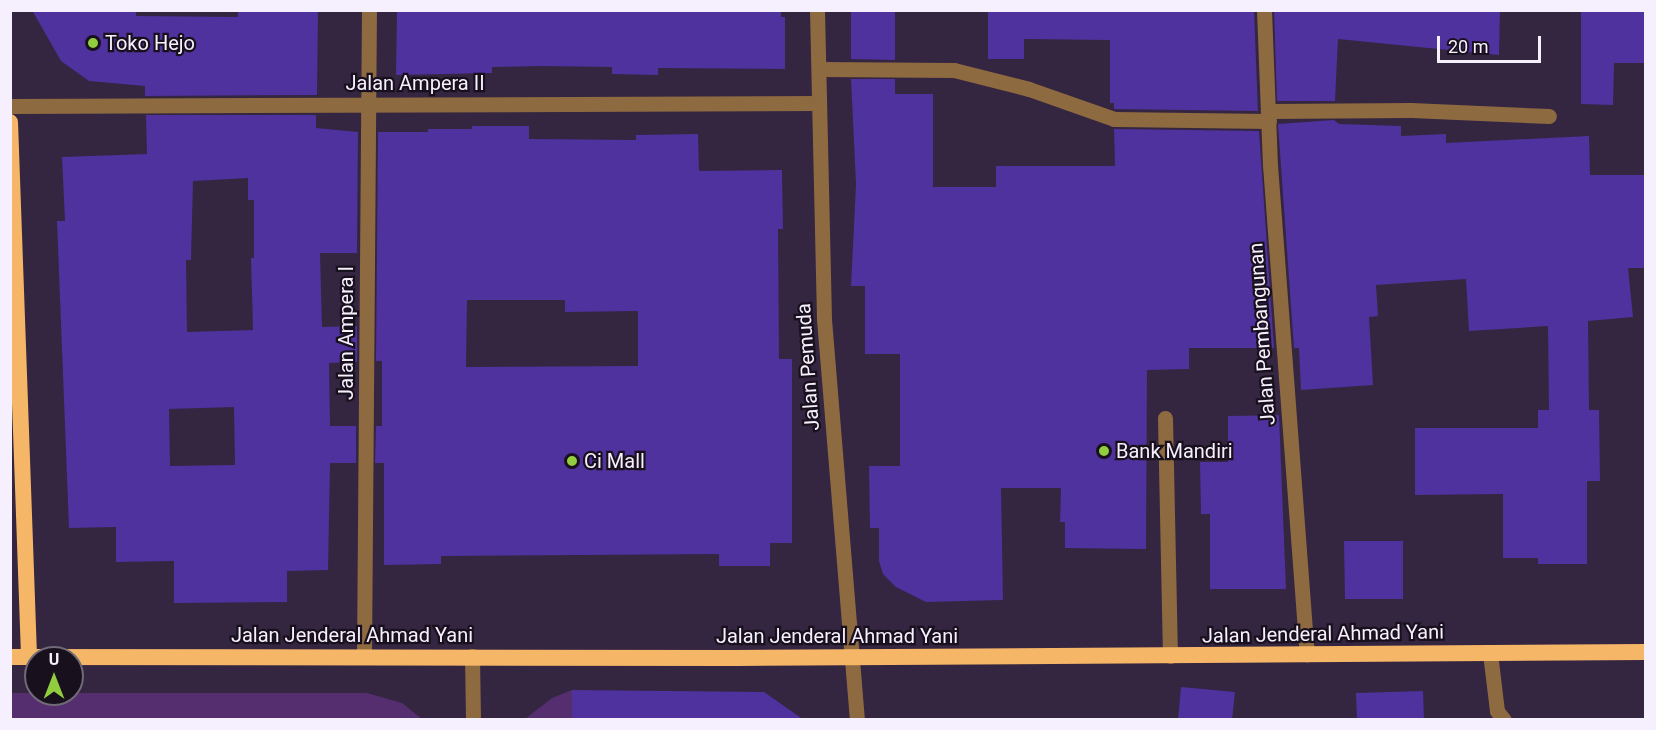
<!DOCTYPE html>
<style>
body{margin:0}
#map{position:relative;width:1656px;height:730px;overflow:hidden;background:#342540;font-family:Roboto,sans-serif}
div>[style]{position:absolute}
.green>*{inset:0;background:#552e70}
.building>*{inset:0;background:#4f329e}
.service>*{height:15px;margin:-7.5px;padding:0 7.5px;transform-origin:7.5px;border-radius:7.5px;background:#8e6a40}
.minor>*{height:15px;margin:-7.5px;padding:0 7.5px;transform-origin:7.5px;border-radius:7.5px;background:#8e6a40}
.tertiary>*{height:15px;margin:-7.5px;padding:0 7.5px;transform-origin:7.5px;border-radius:7.5px;background:#8e6a40}
.trunk>*{height:16px;margin:-8px;padding:0 8px;transform-origin:8px;border-radius:8px;background:#f6b667}
.dots>*{width:16px;height:16px;translate:-50% -50%;box-sizing:border-box;border:3px solid #18111d;border-radius:50%}
span{translate:-50% -50%;white-space:nowrap;text-align:center;line-height:1.15;-webkit-text-stroke:4.5px #18111d;paint-order:stroke}
.poi-label{font-size:20px;color:#f6effd}
.left{translate:0 -50%;text-align:left}
.street-label{font-size:20px;color:#f6effd}
.frame{position:absolute;inset:0;border:12px solid #f6effd;pointer-events:none}
.north{position:absolute;left:24px;top:646px;width:60px;height:60px;box-sizing:border-box;background:#18111d;border:2px solid #716a77;border-radius:50%;rotate:0deg;font-size:16px;font-weight:700;line-height:24px;text-align:center;color:#f6effd}
.north::after{content:'';display:block;margin:auto;width:21px;height:27px;background:#92cd3f;clip-path:polygon(50% 0,100% 100%,50% 72%,0 100%)}
.scale{position:absolute;left:1437px;top:36px;width:104px;height:27px;box-sizing:border-box;border:3px solid #f6effd;border-top:0;padding-left:8px;font-size:18px;line-height:21px;white-space:nowrap;color:#f6effd;-webkit-text-stroke:4px #18111d;paint-order:stroke}
</style>
<div id="map">
<div class="green">
<i style="clip-path:polygon(572px 690px,572px 719px,525px 719px,552px 698px)"></i>
<i style="clip-path:polygon(367px 693px,402px 703px,422px 719px,11px 719px,11px 693px)"></i>
</div>
<div class="building">
<i style="clip-path:polygon(32px 10px,136px 10px,136px 16px,238px 17px,238px 10px,318px 10px,317px 95px,145px 96px,145px 86px,89px 81px,61px 61px)"></i>
<i style="clip-path:polygon(397px 10px,781px 10px,781px 17px,785px 17px,785px 69px,658px 68px,658px 75px,612px 74px,612px 67px,541px 66px,492px 67px,492px 73px,396px 75px)"></i>
<i style="clip-path:polygon(851px 10px,895px 10px,895px 60px,851px 59px)"></i>
<i style="clip-path:polygon(988px 10px,1254px 10px,1258px 111px,1114px 109px,1114px 103px,1110px 103px,1110px 40px,1024px 39px,1024px 59px,988px 59px)"></i>
<i style="clip-path:polygon(1274px 10px,1500px 10px,1499px 55px,1338px 39px,1335px 101px,1277px 101px)"></i>
<i style="clip-path:polygon(1581px 10px,1646px 10px,1646px 63px,1614px 63px,1613px 105px,1581px 104px)"></i>
<i style="clip-path:polygon(851px 79px,895px 79px,895px 94px,933px 94px,933px 187px,996px 187px,996px 166px,1115px 166px,1114px 129px,1259px 131px,1274px 348px,1189px 348px,1189px 369px,1147px 370px,1146px 549px,1065px 548px,1065px 522px,1060px 522px,1061px 488px,1001px 488px,1003px 600px,926px 602px,896px 587px,883px 574px,879px 561px,879px 528px,870px 528px,869px 466px,900px 466px,900px 354px,865px 354px,865px 286px,851px 286px,856px 184px)"></i>
<i style="clip-path:polygon(evenodd,146px 115px,316px 115px,316px 128px,358px 132px,357px 253px,320px 253px,322px 327px,357px 326px,357px 362px,329px 363px,330px 426px,356px 426px,356px 463px,330px 463px,328px 570px,287px 571px,287px 602px,174px 603px,174px 561px,116px 562px,116px 527px,69px 528px,57px 221px,65px 221px,62px 157px,147px 154px,146px 115px,248px 178px,248px 200px,254px 200px,254px 258px,251px 258px,253px 330px,187px 332px,186px 260px,191px 260px,193px 181px,248px 178px,146px 115px,234px 407px,235px 465px,170px 466px,169px 409px,234px 407px)"></i>
<i style="clip-path:polygon(1334px 120px,1339px 124px,1401px 126px,1401px 136px,1446px 134px,1446px 143px,1589px 136px,1590px 175px,1646px 175px,1646px 268px,1628px 268px,1633px 317px,1588px 321px,1589px 410px,1599px 410px,1600px 481px,1587px 481px,1587px 564px,1538px 564px,1538px 558px,1503px 558px,1503px 494px,1415px 495px,1415px 428px,1538px 428px,1538px 410px,1549px 410px,1548px 326px,1469px 331px,1466px 279px,1376px 285px,1378px 316px,1369px 317px,1373px 385px,1301px 390px,1299px 348px,1294px 348px,1278px 124px)"></i>
<i style="clip-path:polygon(evenodd,472px 126px,529px 126px,529px 139px,636px 140px,636px 135px,698px 134px,699px 171px,782px 170px,783px 229px,778px 229px,779px 359px,792px 359px,792px 543px,770px 543px,770px 566px,719px 566px,719px 554px,441px 556px,441px 564px,384px 565px,384px 463px,375px 463px,376px 426px,382px 426px,382px 361px,376px 361px,378px 132px,428px 132px,428px 129px,472px 129px,472px 126px,467px 300px,565px 300px,565px 312px,638px 311px,638px 366px,466px 367px,467px 300px)"></i>
<i style="clip-path:polygon(1279px 415px,1286px 589px,1210px 589px,1210px 514px,1201px 514px,1200px 462px,1228px 462px,1228px 416px)"></i>
<i style="clip-path:polygon(1344px 541px,1403px 541px,1403px 599px,1345px 599px)"></i>
<i style="clip-path:polygon(1181px 687px,1235px 692px,1232px 720px,1178px 720px)"></i>
<i style="clip-path:polygon(572px 690px,764px 692px,804px 720px,572px 720px)"></i>
<i style="clip-path:polygon(1423px 691px,1424px 720px,1357px 720px,1356px 693px)"></i>
</div>
<div class="service">
<i style="left:819px;top:69px;width:135px;rotate:0.4deg"></i>
<i style="left:954px;top:70px;width:77px;rotate:14.2deg"></i>
<i style="left:1029px;top:89px;width:90px;rotate:19.4deg"></i>
<i style="left:1114px;top:119px;width:155px;rotate:0.7deg"></i>
<i style="left:1490px;top:653px;width:58px;rotate:83.1deg"></i>
<i style="left:1497px;top:711px;width:11px;rotate:52deg"></i>
</div>
<div class="minor">
<i style="left:1264px;top:10px;width:155px;rotate:87.8deg"></i>
<i style="left:1270px;top:165px;width:491px;rotate:85.7deg"></i>
<i style="left:10px;top:106px;width:809px;rotate:-0.21deg"></i>
<i style="left:1268px;top:111px;width:143px;rotate:-0.4deg"></i>
<i style="left:1411px;top:110px;width:138px;rotate:2.5deg"></i>
<i style="left:1165px;top:418px;width:238px;rotate:88.8deg"></i>
<i style="left:364px;top:656px;width:646px;rotate:-89.56deg"></i>
<i style="left:472px;top:656px;width:64px;rotate:89.1deg"></i>
</div>
<div class="tertiary">
<i style="left:817px;top:10px;width:309px;rotate:88.7deg"></i>
<i style="left:824px;top:319px;width:402px;rotate:85.3deg"></i>
</div>
<div class="trunk">
<i style="left:10px;top:122px;width:534px;rotate:87.96deg"></i>
<i style="left:10px;top:657px;width:726px;rotate:0.08deg"></i>
<i style="left:736px;top:658px;width:910px;rotate:-0.38deg"></i>
</div>
<div class="dots">
<i style="left:93px;top:43px;background:#92cd3f"></i>
<i style="left:1104px;top:451px;background:#92cd3f"></i>
<i style="left:572px;top:461px;background:#92cd3f"></i>
</div>
<div class="poi-label">
<span class="left" style="left:105px;top:43px">Toko Hejo</span>
<span class="left" style="left:1116px;top:451px">Bank Mandiri</span>
<span class="left" style="left:584px;top:461px">Ci Mall</span>
</div>
<div class="street-label">
<span style="left:415px;top:83px">Jalan Ampera II</span>
<span style="left:346px;top:333px;rotate:-90deg">Jalan Ampera I</span>
<span style="left:1262px;top:334px;rotate:-94deg">Jalan Pembangunan</span>
<span style="left:808px;top:367px;rotate:-94deg">Jalan Pemuda</span>
<span style="left:1323px;top:634px;rotate:-1deg">Jalan Jenderal Ahmad Yani</span>
<span style="left:352px;top:635px">Jalan Jenderal Ahmad Yani</span>
<span style="left:837px;top:636px">Jalan Jenderal Ahmad Yani</span>
</div>
<div class="frame"></div>
<div class="north">U</div>
<div class="scale">20 m</div>
</div>
